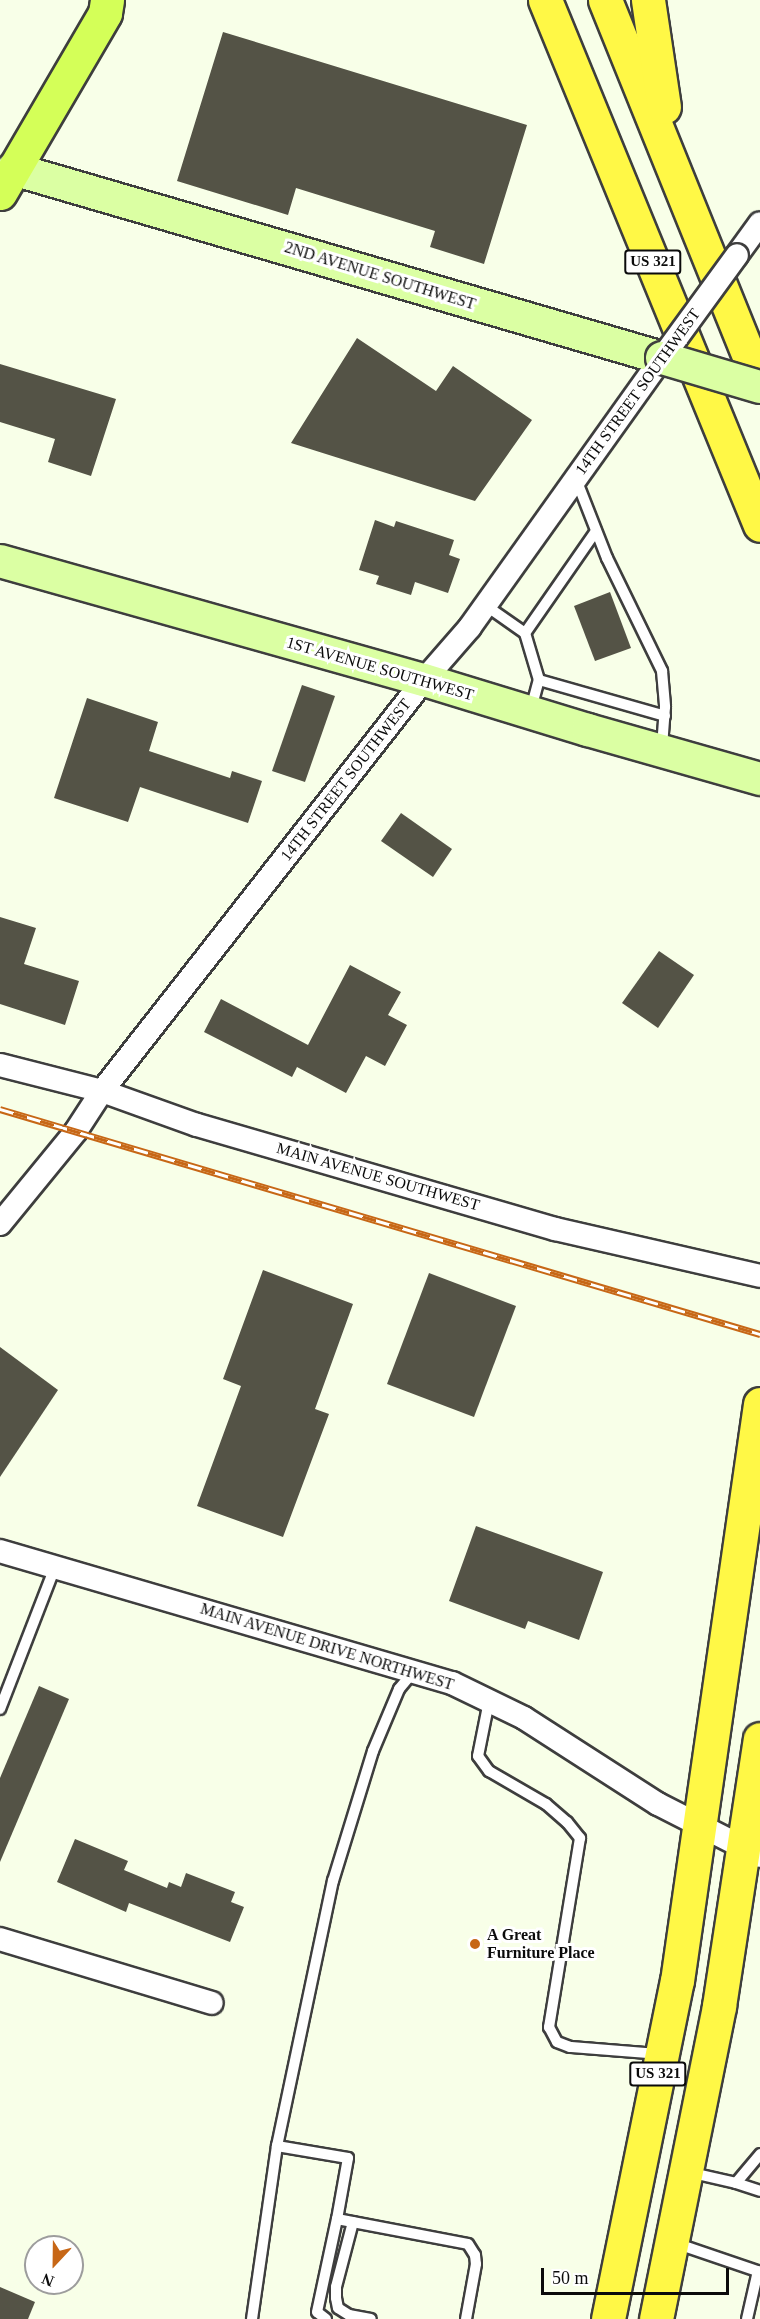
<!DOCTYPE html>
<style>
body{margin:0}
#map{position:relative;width:760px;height:2319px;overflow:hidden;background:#f8ffe8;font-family:Georgia,serif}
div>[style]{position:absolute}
.building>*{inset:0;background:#545346}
.roads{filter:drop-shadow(2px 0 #3e3e3e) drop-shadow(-2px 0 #3e3e3e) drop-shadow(0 2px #3e3e3e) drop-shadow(0 -2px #3e3e3e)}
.lane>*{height:10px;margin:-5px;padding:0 5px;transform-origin:5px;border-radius:5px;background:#fff}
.street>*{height:22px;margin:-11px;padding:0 11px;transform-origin:11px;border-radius:11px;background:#fff}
.secondary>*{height:32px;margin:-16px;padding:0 16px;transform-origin:16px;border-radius:16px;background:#dbffa3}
.primary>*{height:33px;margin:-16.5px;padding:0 16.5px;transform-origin:16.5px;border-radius:16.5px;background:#d4ff58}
.highway>*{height:33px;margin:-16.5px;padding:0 16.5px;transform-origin:16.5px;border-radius:16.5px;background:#fff846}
.rail>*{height:7px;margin-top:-3.5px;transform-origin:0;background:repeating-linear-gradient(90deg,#fff 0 14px,#c76716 0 28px);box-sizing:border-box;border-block:2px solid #c76716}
.bridges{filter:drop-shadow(2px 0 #3e3e3e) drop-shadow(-2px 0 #3e3e3e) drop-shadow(0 2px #3e3e3e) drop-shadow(0 -2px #3e3e3e)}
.street-bridge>*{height:22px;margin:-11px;padding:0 11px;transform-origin:11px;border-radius:11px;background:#fff}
.secondary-bridge>*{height:32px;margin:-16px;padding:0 16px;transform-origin:16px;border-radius:16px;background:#dbffa3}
.dots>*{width:16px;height:16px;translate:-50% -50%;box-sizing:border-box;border:3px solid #fff;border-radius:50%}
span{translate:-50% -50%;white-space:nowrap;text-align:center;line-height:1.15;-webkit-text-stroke:6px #fff;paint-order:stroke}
.shield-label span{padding:2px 4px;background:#fff;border:2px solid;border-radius:4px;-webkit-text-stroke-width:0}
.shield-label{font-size:15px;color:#0b0b0b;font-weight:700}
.street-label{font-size:16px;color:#0b0b0b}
.poi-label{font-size:16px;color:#0b0b0b;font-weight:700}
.left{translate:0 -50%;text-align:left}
.north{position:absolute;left:24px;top:2235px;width:60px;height:60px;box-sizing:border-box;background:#fff;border:2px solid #9d9d9d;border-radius:50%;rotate:202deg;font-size:16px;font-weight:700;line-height:24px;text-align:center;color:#0b0b0b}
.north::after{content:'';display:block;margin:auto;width:21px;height:27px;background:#c76716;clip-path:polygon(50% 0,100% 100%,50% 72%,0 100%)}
.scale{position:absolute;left:541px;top:2268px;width:188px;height:27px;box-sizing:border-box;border:3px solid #0b0b0b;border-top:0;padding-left:8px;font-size:18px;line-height:21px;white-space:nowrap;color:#0b0b0b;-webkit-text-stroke:4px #fff;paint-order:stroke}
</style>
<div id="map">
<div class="building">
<i style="clip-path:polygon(223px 32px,527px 125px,484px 264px,430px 247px,435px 231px,296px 188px,288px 215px,177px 181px)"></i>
<i style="clip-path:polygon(357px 338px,436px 391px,453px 366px,532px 420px,475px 501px,291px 443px)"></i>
<i style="clip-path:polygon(0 364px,116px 399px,91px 476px,48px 462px,55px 439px,0 422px)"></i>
<i style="clip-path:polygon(375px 520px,394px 527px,396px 521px,454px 540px,449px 555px,460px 559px,448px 593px,415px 582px,411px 595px,376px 584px,379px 576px,359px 570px)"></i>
<i style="clip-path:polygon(610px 592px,631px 648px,595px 661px,574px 606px)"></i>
<i style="clip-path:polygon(302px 685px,335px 696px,305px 782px,272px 771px)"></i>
<i style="clip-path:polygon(87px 698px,158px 722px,149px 751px,230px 778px,232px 771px,262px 781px,248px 823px,140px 787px,128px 822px,54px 798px)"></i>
<i style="clip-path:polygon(401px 813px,452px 849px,433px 877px,381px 841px)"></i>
<i style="clip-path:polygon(0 917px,36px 928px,24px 964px,79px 981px,65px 1025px,0 1004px)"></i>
<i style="clip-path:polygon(659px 951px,694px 975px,658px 1028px,622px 1003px)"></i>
<i style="clip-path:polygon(350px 965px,401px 992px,388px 1015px,407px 1025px,385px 1066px,366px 1056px,346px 1093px,297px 1067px,292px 1077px,204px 1032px,221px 999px,308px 1045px)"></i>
<i style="clip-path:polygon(263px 1270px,353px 1304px,315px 1409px,329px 1414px,283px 1537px,197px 1506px,241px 1386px,223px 1379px)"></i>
<i style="clip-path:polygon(429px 1273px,516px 1306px,474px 1417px,387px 1384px)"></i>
<i style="clip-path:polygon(0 1347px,58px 1390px,0 1477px)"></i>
<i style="clip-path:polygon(476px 1526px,603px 1572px,579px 1640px,528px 1621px,525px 1629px,449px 1601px)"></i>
<i style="clip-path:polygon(39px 1686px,69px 1699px,0 1862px,0 1778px)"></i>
<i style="clip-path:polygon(75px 1839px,128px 1861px,124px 1870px,167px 1888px,169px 1882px,181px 1887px,186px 1873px,235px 1892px,231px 1902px,244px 1907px,230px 1942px,129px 1903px,126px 1912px,57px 1882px)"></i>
<i style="clip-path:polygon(0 2287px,35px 2302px,28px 2319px,0 2319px)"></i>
</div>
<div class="roads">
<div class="lane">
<i style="left:576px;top:479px;width:85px;rotate:68.6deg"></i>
<i style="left:607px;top:558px;width:126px;rotate:64deg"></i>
<i style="left:662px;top:671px;width:36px;rotate:85deg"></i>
<i style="left:665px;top:707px;width:40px;rotate:94.3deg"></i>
<i style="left:596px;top:531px;width:124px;rotate:124.8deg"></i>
<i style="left:525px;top:633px;width:49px;rotate:73.4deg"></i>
<i style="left:539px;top:680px;width:131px;rotate:15.9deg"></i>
<i style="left:485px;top:605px;width:49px;rotate:35deg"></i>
<i style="left:531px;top:709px;width:30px;rotate:-75deg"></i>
<i style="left:489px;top:1701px;width:56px;rotate:101.3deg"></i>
<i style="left:478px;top:1756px;width:19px;rotate:54deg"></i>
<i style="left:489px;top:1771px;width:66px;rotate:30.1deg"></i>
<i style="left:546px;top:1804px;width:28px;rotate:41deg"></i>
<i style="left:567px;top:1822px;width:21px;rotate:51deg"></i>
<i style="left:580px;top:1838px;width:192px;rotate:99.3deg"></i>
<i style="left:549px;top:2027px;width:17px;rotate:62deg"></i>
<i style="left:557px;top:2042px;width:14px;rotate:21deg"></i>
<i style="left:570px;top:2047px;width:89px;rotate:4.5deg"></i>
<i style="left:0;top:1709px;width:152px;rotate:-68.8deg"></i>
<i style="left:277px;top:2146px;width:271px;rotate:-78.1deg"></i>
<i style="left:333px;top:1881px;width:136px;rotate:-72.9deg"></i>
<i style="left:373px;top:1751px;width:67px;rotate:-67.2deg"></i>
<i style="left:399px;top:1689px;width:23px;rotate:-50deg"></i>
<i style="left:688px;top:2172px;width:49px;rotate:12.9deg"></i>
<i style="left:736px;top:2183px;width:38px;rotate:-50deg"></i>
<i style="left:736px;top:2183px;width:25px;rotate:18deg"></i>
<i style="left:353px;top:2222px;width:67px;rotate:104.7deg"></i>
<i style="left:336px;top:2287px;width:11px;rotate:90deg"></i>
<i style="left:336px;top:2298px;width:10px;rotate:79deg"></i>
<i style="left:338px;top:2308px;width:13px;rotate:32deg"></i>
<i style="left:349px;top:2315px;width:22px;rotate:10deg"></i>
<i style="left:675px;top:2243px;width:90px;rotate:18.8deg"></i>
<i style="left:252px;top:2319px;width:175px;rotate:-81.8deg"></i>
<i style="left:277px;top:2146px;width:72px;rotate:9.6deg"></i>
<i style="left:348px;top:2158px;width:62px;rotate:100.2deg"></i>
<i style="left:326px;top:2319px;width:11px;rotate:-142deg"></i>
<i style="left:317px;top:2312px;width:95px;rotate:-77.9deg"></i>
<i style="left:337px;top:2219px;width:133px;rotate:10.8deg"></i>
<i style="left:468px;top:2244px;width:13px;rotate:58deg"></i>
<i style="left:475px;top:2255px;width:9px;rotate:84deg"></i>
<i style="left:476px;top:2264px;width:56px;rotate:100.3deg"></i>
<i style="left:747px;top:2319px;width:49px;rotate:-77.1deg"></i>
</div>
<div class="street">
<i style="left:737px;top:255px;width:39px;rotate:-54deg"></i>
<i style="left:0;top:1065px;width:105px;rotate:14.3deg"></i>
<i style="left:102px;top:1091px;width:101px;rotate:19.7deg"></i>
<i style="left:197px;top:1125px;width:373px;rotate:16.2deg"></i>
<i style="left:555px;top:1229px;width:210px;rotate:12.9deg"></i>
<i style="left:0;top:1224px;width:120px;rotate:-50.7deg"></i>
<i style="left:76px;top:1131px;width:48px;rotate:-57deg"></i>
<i style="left:102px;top:1091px;width:522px;rotate:-51.92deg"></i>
<i style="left:424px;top:680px;width:70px;rotate:-49deg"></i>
<i style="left:470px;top:627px;width:330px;rotate:-54.5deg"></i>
<i style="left:0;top:1551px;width:471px;rotate:16.3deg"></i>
<i style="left:452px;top:1683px;width:80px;rotate:25.9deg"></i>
<i style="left:524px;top:1718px;width:159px;rotate:32.7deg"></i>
<i style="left:658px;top:1804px;width:114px;rotate:27deg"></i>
<i style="left:0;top:1939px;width:221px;rotate:16.8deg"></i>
</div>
<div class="secondary">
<i style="left:13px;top:169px;width:676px;rotate:16.24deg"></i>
<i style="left:0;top:561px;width:440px;rotate:15.7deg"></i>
<i style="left:424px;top:680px;width:171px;rotate:17deg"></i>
<i style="left:588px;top:730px;width:179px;rotate:15.9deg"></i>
</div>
<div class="primary">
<i style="left:0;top:193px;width:208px;rotate:-59.7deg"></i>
<i style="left:105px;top:13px;width:13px;rotate:-81deg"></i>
</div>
<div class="highway">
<i style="left:545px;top:0;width:567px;rotate:67.73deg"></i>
<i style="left:605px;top:0;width:413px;rotate:68deg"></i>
<i style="left:648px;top:0;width:108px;rotate:81.5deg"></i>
<i style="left:608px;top:2319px;width:345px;rotate:-78.5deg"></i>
<i style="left:677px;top:1981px;width:583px;rotate:-81.81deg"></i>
<i style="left:656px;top:2319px;width:319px;rotate:-78.6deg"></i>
<i style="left:719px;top:2006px;width:270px;rotate:-81.3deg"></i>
</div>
</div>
<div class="rail">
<i style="left:0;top:1109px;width:793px;rotate:16.49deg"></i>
</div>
<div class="bridges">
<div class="street-bridge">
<i style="left:662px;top:358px;width:127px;rotate:-53.9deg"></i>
</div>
<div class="secondary-bridge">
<i style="left:662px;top:358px;width:102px;rotate:16.5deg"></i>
</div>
</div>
<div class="dots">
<i style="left:475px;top:1944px;background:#c76716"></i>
</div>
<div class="shield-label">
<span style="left:653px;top:262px">US 321</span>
<span style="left:658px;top:2074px">US 321</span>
</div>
<div class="street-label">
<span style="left:380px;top:276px;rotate:17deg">2ND AVENUE SOUTHWEST</span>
<span style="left:638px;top:392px;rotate:-54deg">14TH STREET SOUTHWEST</span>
<span style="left:380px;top:669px;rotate:16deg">1ST AVENUE SOUTHWEST</span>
<span style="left:346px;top:780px;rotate:-52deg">14TH STREET SOUTHWEST</span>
<span style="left:378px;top:1177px;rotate:16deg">MAIN AVENUE SOUTHWEST</span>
<span style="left:327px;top:1647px;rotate:17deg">MAIN AVENUE DRIVE NORTHWEST</span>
</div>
<div class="poi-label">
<span class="left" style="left:487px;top:1944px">A Great<br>Furniture Place</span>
</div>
<div class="north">N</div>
<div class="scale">50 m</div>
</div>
